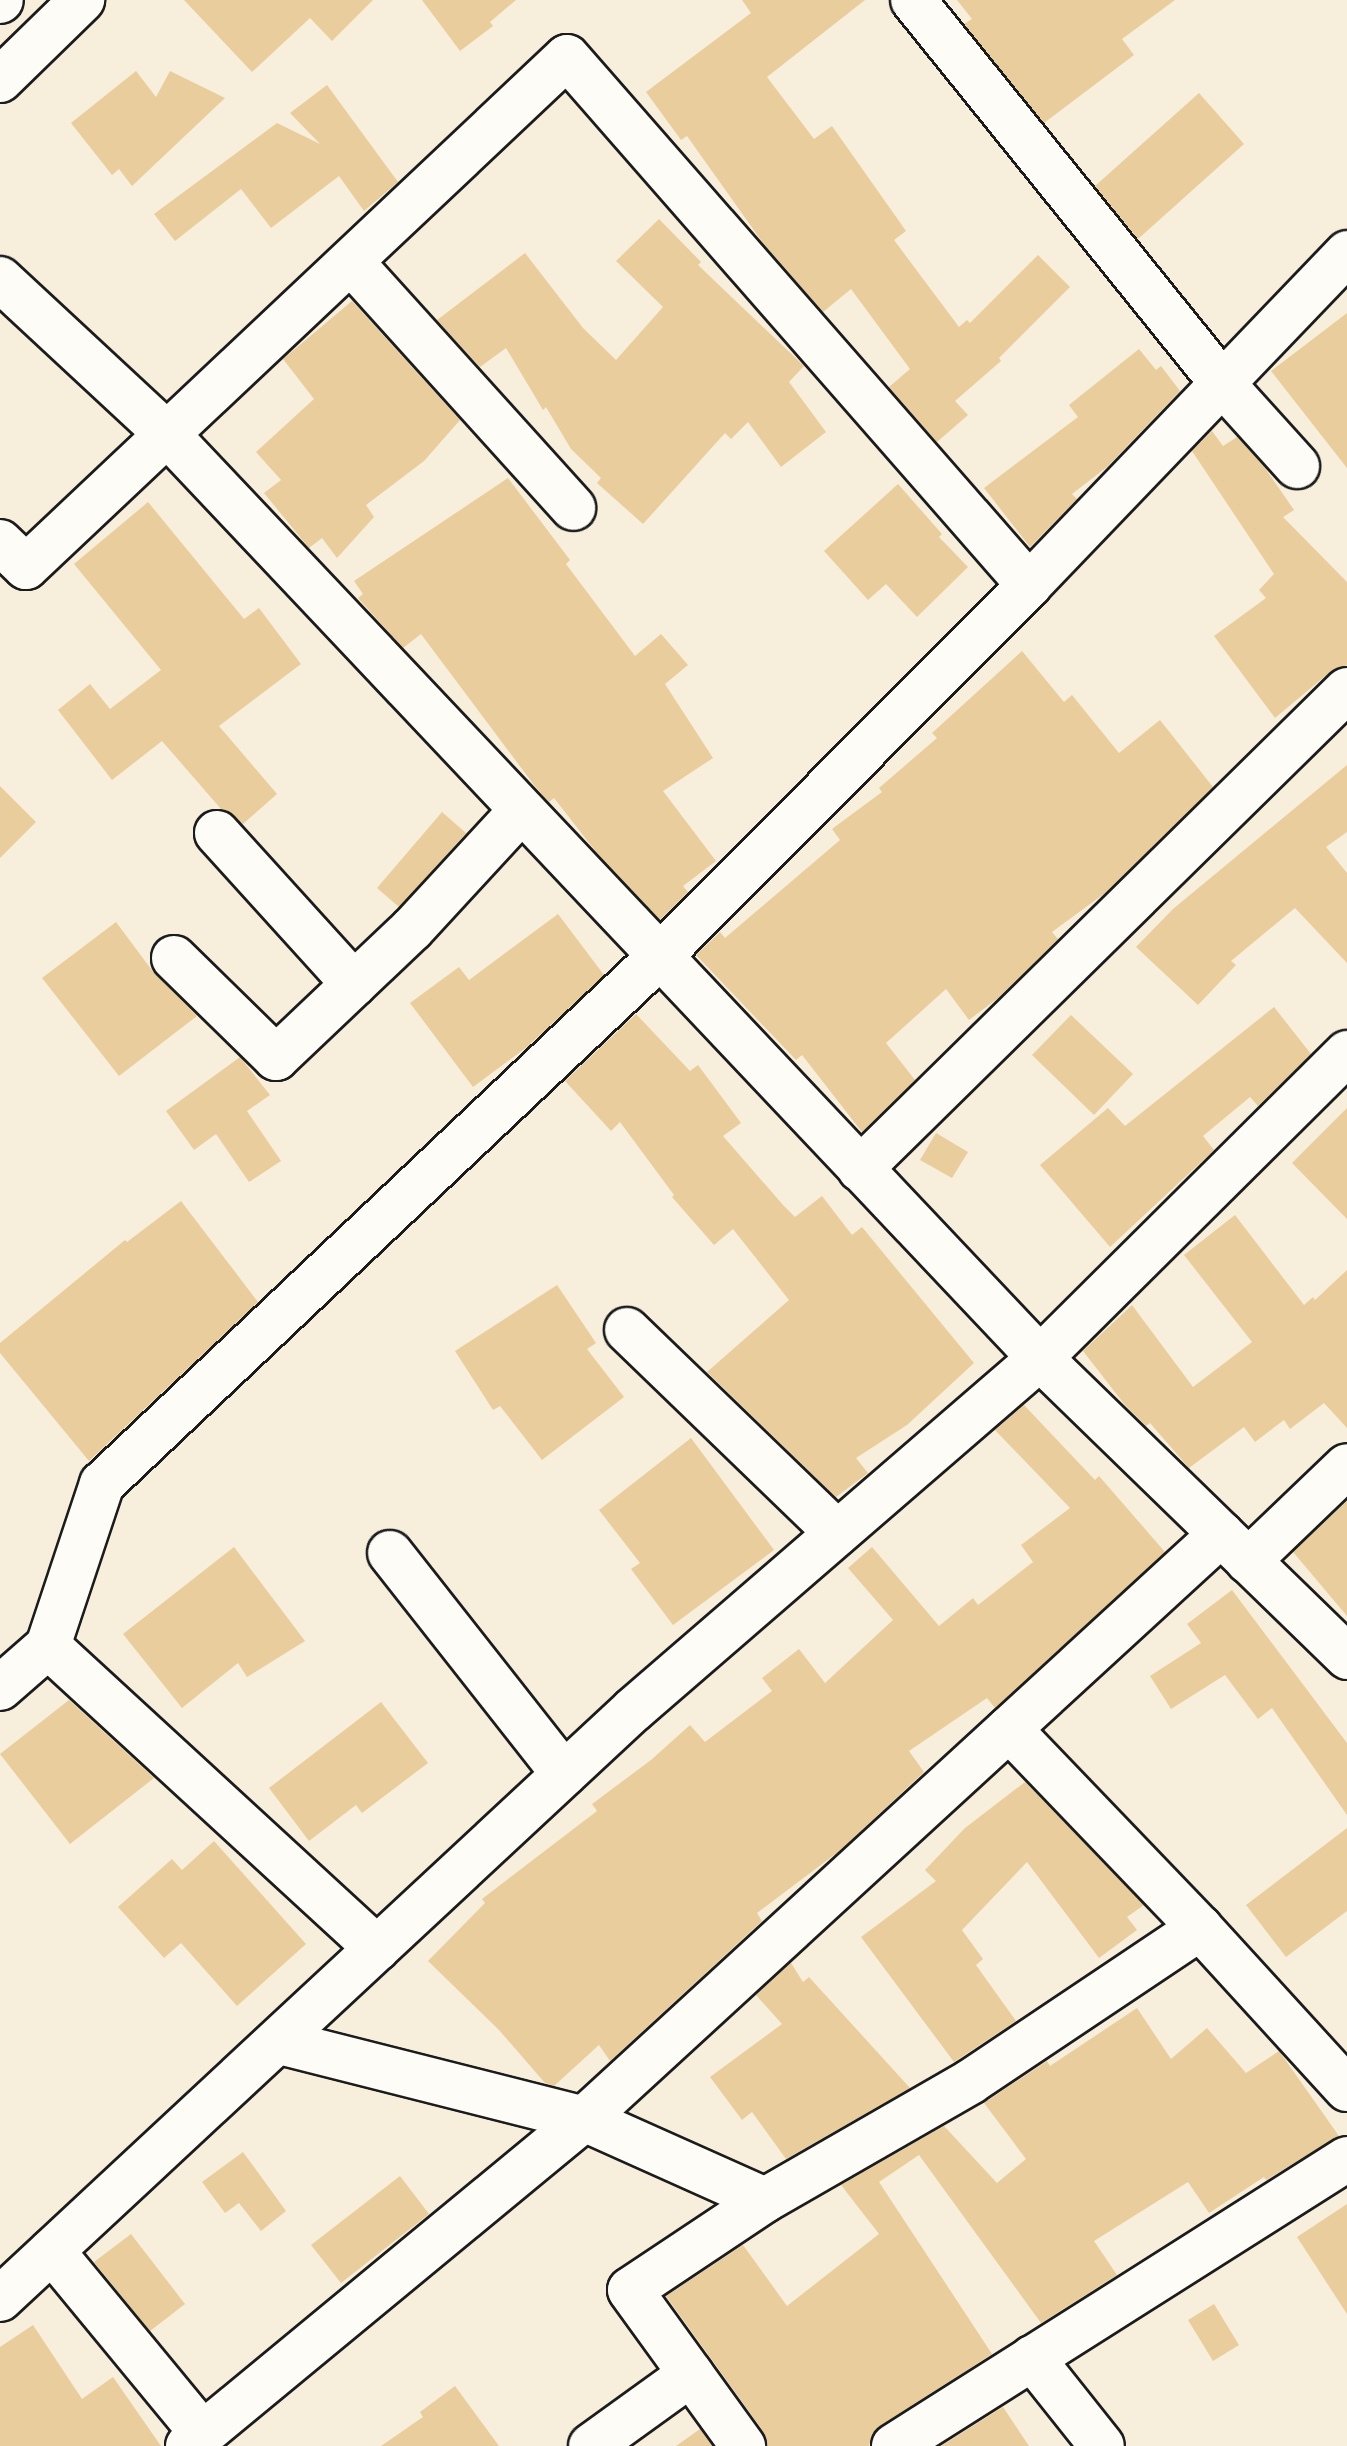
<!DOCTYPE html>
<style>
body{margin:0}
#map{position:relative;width:1347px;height:2446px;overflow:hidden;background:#f7eedc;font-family:"Patrick Hand",sans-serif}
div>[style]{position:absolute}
.building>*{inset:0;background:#eacd9d}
.roads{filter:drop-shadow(2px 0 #1c1c1c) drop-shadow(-2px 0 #1c1c1c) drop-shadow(0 2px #1c1c1c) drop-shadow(0 -2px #1c1c1c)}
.minor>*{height:44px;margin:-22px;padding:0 22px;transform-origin:22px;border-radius:22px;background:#fdfcf7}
.highway>*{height:44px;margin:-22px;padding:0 22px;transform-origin:22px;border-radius:22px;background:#fdfcf7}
span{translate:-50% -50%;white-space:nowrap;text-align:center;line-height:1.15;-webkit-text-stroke:6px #fdfcf7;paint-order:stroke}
</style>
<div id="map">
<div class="building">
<i style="clip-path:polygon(184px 0,373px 0,332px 41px,310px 18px,252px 72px)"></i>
<i style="clip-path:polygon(422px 0,516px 0,490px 22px,493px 26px,460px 51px)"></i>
<i style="clip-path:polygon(742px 0,865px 0,767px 77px,814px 139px,832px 126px,906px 231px,894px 240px,959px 327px,967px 320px,970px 323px,1038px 255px,1070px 287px,999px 358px,1001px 361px,955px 401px,968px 415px,937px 442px,889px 387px,910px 369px,851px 289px,823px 312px,763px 243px,687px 136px,681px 140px,646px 92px,751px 13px)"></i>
<i style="clip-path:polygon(957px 0,1175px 0,1122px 39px,1134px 55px,1044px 123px,964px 24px,972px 19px)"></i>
<i style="clip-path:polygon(136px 71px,156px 97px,170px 71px,225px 98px,132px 186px,119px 169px,112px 175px,71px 123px)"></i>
<i style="clip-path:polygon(327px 85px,398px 182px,364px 211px,339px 176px,271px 228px,241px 189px,175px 241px,154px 214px,277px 123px,320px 144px,290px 113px)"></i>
<i style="clip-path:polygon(1199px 93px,1244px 144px,1138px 239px,1095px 186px)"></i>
<i style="clip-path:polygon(659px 219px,701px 262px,698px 265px,804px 366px,789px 382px,826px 432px,781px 467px,748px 422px,731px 439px,725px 433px,643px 524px,597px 483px,601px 478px,571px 449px,546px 407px,543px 410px,506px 348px,480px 367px,437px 320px,525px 253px,583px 328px,616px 360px,663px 307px,616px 261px)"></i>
<i style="clip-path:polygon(352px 301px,460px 420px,424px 461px,366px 505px,374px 517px,337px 558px,322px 538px,309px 548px,264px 493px,281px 480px,256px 452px,314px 399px,283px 359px)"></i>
<i style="clip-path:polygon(1347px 313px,1347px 468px,1271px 371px)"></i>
<i style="clip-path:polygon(1139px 349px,1156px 370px,1161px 366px,1180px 391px,1107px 467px,1072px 494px,1077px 499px,1030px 547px,984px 488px,1078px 417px,1069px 405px)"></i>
<i style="clip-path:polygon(1212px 431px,1223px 446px,1237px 437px,1265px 468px,1294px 510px,1283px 517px,1347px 582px,1347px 665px,1330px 672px,1275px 718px,1214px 636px,1266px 598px,1259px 590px,1274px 574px,1192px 451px)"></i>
<i style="clip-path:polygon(508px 478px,570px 560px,566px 564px,635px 656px,661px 634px,688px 665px,665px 684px,713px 758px,663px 791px,716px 861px,683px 886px,688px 892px,660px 920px,597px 853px,554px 798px,549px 802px,534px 785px,421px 634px,403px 648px,358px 598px,363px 594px,354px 581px)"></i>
<i style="clip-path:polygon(898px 484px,942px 534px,939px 537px,968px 567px,917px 617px,886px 584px,868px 600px,824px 551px)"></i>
<i style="clip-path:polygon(148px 502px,244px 619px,259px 608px,301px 664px,219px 726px,277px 794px,243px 824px,221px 809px,162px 741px,112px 780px,58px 710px,90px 684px,110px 709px,161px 670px,74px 564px)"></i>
<i style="clip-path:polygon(1022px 651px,1064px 702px,1072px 695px,1119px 753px,1160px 720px,1213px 787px,1105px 893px,1052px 932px,1058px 939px,998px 998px,969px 1020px,946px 989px,886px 1043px,915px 1080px,862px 1132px,802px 1055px,796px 1060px,696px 955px,720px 932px,725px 938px,840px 840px,832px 829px,882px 792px,879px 788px,937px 738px,932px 733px)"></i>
<i style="clip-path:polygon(1347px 765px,1347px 832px,1326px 847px,1347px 873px,1347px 963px,1295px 908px,1231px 961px,1236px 965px,1198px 1005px,1136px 947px,1173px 909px)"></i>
<i style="clip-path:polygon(0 786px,36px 822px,0 858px)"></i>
<i style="clip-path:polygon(442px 812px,466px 833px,399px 907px,377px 888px)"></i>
<i style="clip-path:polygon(558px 914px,604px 975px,527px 1047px,473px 1087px,410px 1003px,459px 967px,469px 980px)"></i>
<i style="clip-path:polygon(116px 922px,154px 973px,197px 1016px,119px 1076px,42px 978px)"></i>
<i style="clip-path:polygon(1274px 1007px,1311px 1054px,1258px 1106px,1250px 1097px,1203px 1136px,1214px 1150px,1110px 1247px,1040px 1165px,1108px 1108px,1125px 1126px)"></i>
<i style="clip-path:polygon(636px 1014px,690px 1071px,698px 1065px,741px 1123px,723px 1136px,783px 1205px,795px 1217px,822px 1196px,852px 1235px,862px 1227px,974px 1363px,907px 1425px,856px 1458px,868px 1473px,836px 1497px,707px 1372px,789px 1300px,733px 1229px,714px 1245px,672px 1197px,674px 1195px,620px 1122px,611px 1131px,565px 1081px)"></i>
<i style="clip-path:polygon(1071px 1015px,1133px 1074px,1094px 1115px,1032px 1055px)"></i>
<i style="clip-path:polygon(240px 1057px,270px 1095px,247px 1111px,281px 1161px,249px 1182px,216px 1134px,194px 1150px,166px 1111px)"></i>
<i style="clip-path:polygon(1347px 1108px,1347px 1219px,1292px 1163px)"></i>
<i style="clip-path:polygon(936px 1133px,968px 1152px,952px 1178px,920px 1160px)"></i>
<i style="clip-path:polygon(181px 1201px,258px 1302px,89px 1461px,0 1353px,0 1343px,125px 1240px,127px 1242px)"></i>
<i style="clip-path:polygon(1235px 1215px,1304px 1305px,1313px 1297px,1315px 1300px,1347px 1270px,1347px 1428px,1324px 1403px,1290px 1429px,1284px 1420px,1255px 1442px,1244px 1427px,1189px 1468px,1150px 1423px,1146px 1426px,1125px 1405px,1083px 1351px,1132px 1305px,1193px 1387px,1252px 1342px,1184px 1255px)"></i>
<i style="clip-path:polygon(557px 1285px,596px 1343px,587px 1349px,624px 1397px,542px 1460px,500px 1406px,493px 1410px,455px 1351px)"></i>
<i style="clip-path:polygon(1024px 1405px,1095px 1480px,1099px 1476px,1165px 1552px,995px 1708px,987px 1698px,909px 1751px,924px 1772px,838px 1852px,757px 1913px,762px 1921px,610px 2061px,599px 2045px,554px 2086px,545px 2083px,499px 2030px,428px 1961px,485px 1903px,482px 1899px,597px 1811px,592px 1804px,651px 1760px,690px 1725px,705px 1742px,772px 1691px,762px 1678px,799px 1649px,825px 1683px,893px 1620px,848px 1568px,872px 1547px,939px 1626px,973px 1598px,978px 1605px,1033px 1562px,1021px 1545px,1070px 1508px,995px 1430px)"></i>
<i style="clip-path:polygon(691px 1438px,774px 1550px,673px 1625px,631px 1569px,640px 1563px,599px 1510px)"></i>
<i style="clip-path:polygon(1347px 1501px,1347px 1616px,1293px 1552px)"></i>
<i style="clip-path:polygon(234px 1547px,305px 1641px,247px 1677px,238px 1663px,182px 1708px,123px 1634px)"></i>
<i style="clip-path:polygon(1232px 1590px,1347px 1743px,1347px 1815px,1272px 1708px,1258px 1719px,1225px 1675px,1171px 1709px,1150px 1676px,1201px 1643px,1187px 1624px)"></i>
<i style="clip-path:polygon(69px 1700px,154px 1778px,70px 1844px,0 1754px)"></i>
<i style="clip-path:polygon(381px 1702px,428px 1763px,362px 1813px,356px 1805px,309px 1841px,269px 1788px)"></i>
<i style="clip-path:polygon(1025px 1782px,1144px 1905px,1127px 1917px,1137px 1930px,1099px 1958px,1027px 1862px,962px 1930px,983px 1959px,976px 1965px,1016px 2021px,954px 2062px,861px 1937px,936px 1881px,925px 1870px,965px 1828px)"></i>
<i style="clip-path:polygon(1347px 1828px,1347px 1911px,1286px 1957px,1246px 1905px)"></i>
<i style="clip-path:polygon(214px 1841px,306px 1944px,237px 2006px,181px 1943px,164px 1958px,118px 1907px,172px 1859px,182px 1870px)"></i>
<i style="clip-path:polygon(791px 1963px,803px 1982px,809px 1977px,910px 2088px,786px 2159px,752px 2112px,742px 2120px,710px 2077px,782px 2024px,756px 1995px)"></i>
<i style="clip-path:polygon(1137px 2008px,1171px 2059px,1207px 2028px,1246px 2073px,1279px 2051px,1339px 2136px,1266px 2180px,1264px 2177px,1209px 2213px,1188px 2182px,1094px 2241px,1117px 2275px,1041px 2323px,919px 2155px,879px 2182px,992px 2354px,881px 2425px,872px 2434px,869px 2446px,768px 2446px,763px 2431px,666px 2296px,743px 2245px,787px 2306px,879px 2234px,841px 2185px,944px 2126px,997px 2183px,1026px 2159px,984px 2103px,1047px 2061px,1050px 2066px)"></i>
<i style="clip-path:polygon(243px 2152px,286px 2211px,261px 2231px,239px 2203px,225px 2213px,202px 2182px)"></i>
<i style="clip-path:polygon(400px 2176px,429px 2214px,341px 2283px,311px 2245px)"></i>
<i style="clip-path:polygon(1347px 2204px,1347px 2314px,1297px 2237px)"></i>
<i style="clip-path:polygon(131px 2234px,185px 2304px,150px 2331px,94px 2262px)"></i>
<i style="clip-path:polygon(1214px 2304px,1239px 2345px,1213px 2361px,1188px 2320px)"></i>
<i style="clip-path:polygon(33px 2325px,82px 2399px,113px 2377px,161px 2446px,0 2446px,0 2347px)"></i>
<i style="clip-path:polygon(455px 2386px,499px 2446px,381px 2446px,423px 2417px,420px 2412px)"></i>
<i style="clip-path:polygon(1003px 2407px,1029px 2446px,941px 2446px)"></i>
<i style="clip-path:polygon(700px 2429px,712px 2446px,676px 2446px)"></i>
</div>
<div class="roads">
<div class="minor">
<i style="left:913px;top:0;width:492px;rotate:51.1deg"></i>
<i style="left:1222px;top:383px;width:112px;rotate:47.9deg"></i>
<i style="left:352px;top:263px;width:330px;rotate:47.9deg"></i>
<i style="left:0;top:279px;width:229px;rotate:42.9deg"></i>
<i style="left:168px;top:435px;width:1270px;rotate:46.63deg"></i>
<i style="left:1040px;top:1358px;width:429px;rotate:44.2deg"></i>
<i style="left:0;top:542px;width:36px;rotate:44deg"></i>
<i style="left:26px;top:567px;width:743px;rotate:-43.31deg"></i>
<i style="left:567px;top:57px;width:702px;rotate:48.81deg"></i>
<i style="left:217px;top:833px;width:204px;rotate:47.8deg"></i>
<i style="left:174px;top:958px;width:143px;rotate:44.4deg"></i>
<i style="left:276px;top:1058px;width:187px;rotate:-43.5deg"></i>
<i style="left:412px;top:929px;width:161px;rotate:-47.3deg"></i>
<i style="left:860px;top:1169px;width:683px;rotate:-44.53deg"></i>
<i style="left:627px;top:1330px;width:292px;rotate:44deg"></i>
<i style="left:390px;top:1553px;width:281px;rotate:51.8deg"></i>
<i style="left:1248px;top:1561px;width:137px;rotate:-43.8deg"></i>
<i style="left:48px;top:1646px;width:447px;rotate:42.6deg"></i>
<i style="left:0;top:1688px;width:64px;rotate:-41.2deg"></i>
<i style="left:48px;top:1646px;width:171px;rotate:-71.6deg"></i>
<i style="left:102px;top:1484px;width:767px;rotate:-43.41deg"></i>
<i style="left:659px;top:957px;width:525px;rotate:-45.15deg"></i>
<i style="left:1029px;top:585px;width:460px;rotate:-46.2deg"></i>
<i style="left:1009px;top:1729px;width:276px;rotate:46.2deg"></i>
<i style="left:280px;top:2042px;width:314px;rotate:14.2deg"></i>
<i style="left:584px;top:2119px;width:198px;rotate:24.1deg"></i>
<i style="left:765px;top:2200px;width:162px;rotate:146.3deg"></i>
<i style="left:630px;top:2290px;width:193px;rotate:54.1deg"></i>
<i style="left:765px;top:2200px;width:237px;rotate:-29.9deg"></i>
<i style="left:970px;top:2082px;width:277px;rotate:-33.8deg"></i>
<i style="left:1200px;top:1928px;width:218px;rotate:47.6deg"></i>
<i style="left:52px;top:2251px;width:237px;rotate:50.5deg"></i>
<i style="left:0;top:2299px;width:865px;rotate:-42.94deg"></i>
<i style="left:633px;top:1710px;width:538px;rotate:-40.86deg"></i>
<i style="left:1040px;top:1358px;width:433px;rotate:-44.8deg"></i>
<i style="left:1032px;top:2358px;width:112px;rotate:51.5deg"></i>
<i style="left:188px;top:2446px;width:514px;rotate:-39.55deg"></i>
<i style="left:584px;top:2119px;width:865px;rotate:-42.56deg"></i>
<i style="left:591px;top:2446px;width:123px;rotate:-35.8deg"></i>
<i style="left:894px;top:2446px;width:536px;rotate:-32.36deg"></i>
</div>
<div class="highway">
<i style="left:0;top:1px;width:1px;rotate:-45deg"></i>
<i style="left:0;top:80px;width:115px;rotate:-44.3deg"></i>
</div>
</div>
</div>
